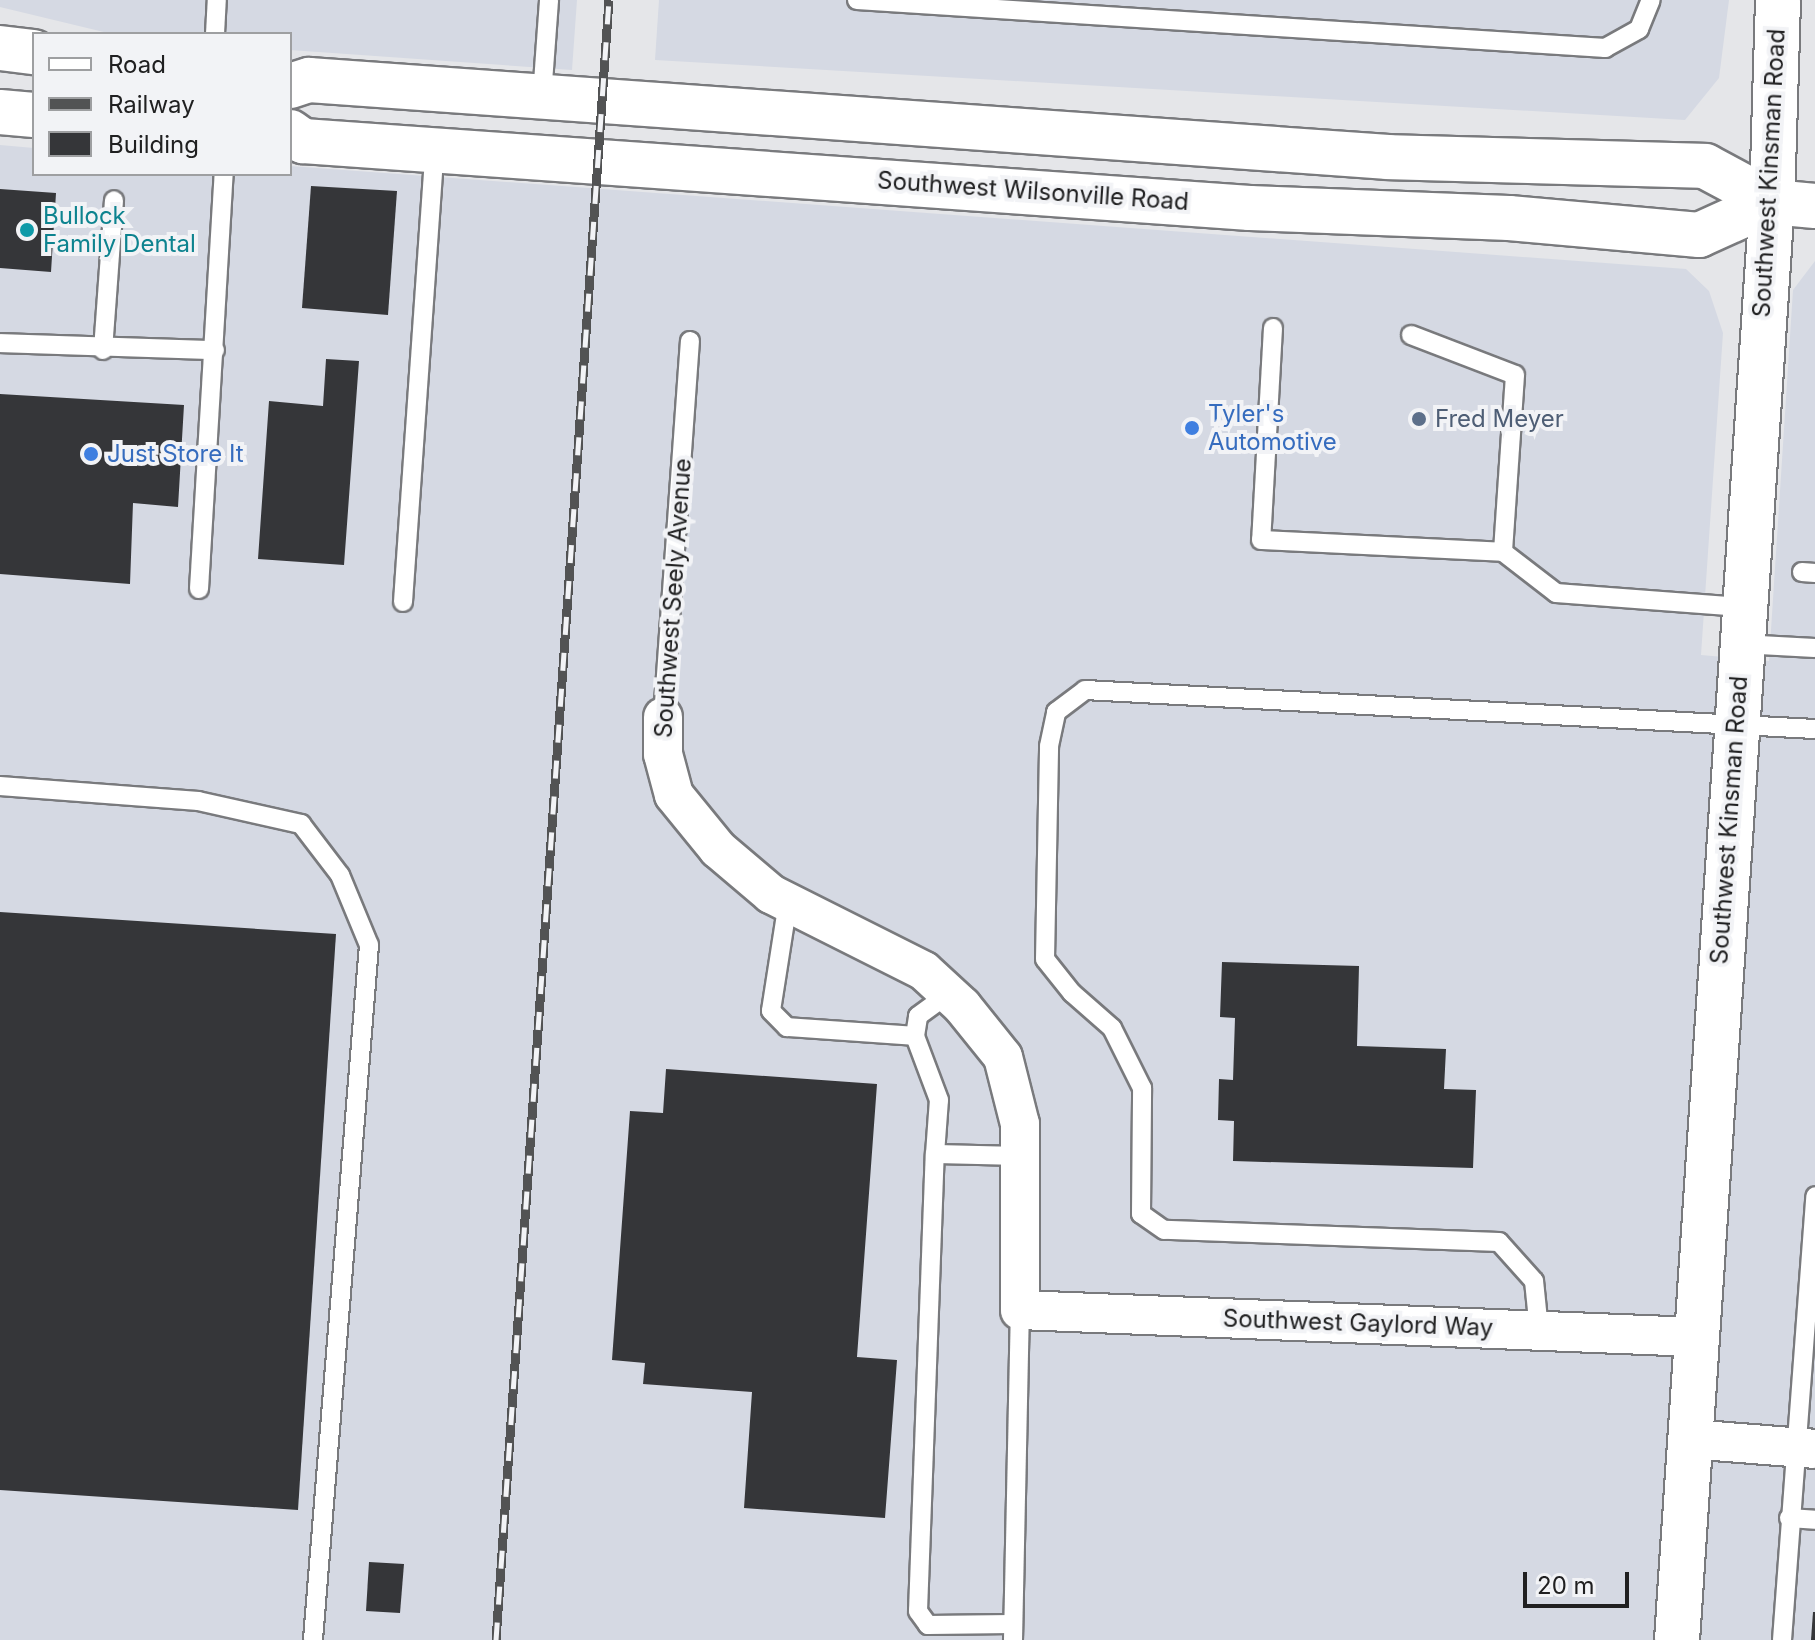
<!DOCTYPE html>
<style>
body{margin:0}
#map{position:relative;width:1815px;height:1640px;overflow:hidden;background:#e5e6e9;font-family:Inter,sans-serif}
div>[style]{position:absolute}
.built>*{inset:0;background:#d5d9e3}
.building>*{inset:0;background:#353639}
.roads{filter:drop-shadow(2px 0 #797a7d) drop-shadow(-2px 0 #797a7d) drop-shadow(0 2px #797a7d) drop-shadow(0 -2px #797a7d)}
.lane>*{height:18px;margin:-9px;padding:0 9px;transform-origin:9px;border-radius:9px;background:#fff}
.street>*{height:38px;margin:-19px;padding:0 19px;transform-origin:19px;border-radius:19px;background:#fff}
.secondary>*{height:44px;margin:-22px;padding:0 22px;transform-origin:22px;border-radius:22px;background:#fff}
.rail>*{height:9px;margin-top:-4.5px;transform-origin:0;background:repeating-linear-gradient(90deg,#f2f3f6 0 18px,#525354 0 36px);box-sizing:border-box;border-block:2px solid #525354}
.dots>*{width:22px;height:22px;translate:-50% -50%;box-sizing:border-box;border:4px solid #f2f3f6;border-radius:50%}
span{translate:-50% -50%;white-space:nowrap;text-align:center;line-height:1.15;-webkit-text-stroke:8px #f2f3f6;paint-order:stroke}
.street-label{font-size:24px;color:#202021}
.culture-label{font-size:24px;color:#0d838f}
.left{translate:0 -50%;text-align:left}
.shop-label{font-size:24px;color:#366cbe}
.service-label{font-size:24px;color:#4e5e75}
.legend{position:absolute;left:32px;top:32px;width:260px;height:144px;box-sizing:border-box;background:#f2f3f6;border:2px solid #9e9fa1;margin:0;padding:10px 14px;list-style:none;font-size:24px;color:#202021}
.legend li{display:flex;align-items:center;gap:16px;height:40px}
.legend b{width:40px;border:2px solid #9e9fa1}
.scale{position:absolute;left:1523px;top:1572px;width:106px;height:36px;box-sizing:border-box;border:4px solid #202021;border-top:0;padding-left:10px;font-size:24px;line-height:28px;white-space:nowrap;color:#202021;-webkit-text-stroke:6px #f2f3f6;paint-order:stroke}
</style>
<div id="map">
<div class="built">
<i style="clip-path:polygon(0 0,577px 0,572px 70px,290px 50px,290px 34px,112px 34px,0 7px)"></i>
<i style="clip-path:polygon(659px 0,1729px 0,1719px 78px,1685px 120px,655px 60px)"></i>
<i style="clip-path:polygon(0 145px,34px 148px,34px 174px,290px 174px,290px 166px,1686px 269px,1709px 291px,1723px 333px,1701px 655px,1769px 661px,1793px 290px,1815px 261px,1815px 1640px,0 1640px)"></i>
</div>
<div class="building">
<i style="clip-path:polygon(311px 186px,397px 191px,388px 315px,302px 308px)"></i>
<i style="clip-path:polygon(0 189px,56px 193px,51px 272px,0 268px)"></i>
<i style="clip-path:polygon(326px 359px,359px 361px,344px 565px,258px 559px,269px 401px,323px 406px)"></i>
<i style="clip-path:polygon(0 394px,184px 405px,178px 507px,133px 503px,130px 584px,0 574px)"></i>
<i style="clip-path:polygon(0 912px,336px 934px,298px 1510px,0 1490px)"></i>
<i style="clip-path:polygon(1222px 962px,1359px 966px,1357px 1046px,1446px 1049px,1444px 1089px,1476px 1090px,1473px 1168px,1233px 1161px,1234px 1121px,1218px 1120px,1219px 1079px,1233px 1080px,1235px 1018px,1220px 1017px)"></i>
<i style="clip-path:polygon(666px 1069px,877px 1084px,857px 1357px,897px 1360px,885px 1518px,744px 1508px,752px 1392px,643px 1384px,645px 1363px,612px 1360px,630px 1111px,663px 1113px)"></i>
<i style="clip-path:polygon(369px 1562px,404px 1564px,400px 1613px,366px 1611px)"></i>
<i style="clip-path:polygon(1813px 1612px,1815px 1612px,1815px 1640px,1811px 1640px)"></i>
</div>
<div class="roads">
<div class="lane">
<i style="left:857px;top:0;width:750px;rotate:3.67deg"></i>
<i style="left:1605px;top:48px;width:39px;rotate:-29deg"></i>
<i style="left:1639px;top:29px;width:31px;rotate:-68deg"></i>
<i style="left:215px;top:34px;width:34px;rotate:-87deg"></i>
<i style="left:542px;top:96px;width:96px;rotate:-85.8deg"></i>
<i style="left:1273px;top:328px;width:212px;rotate:93.2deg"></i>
<i style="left:1261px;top:540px;width:242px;rotate:2.8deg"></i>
<i style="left:1503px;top:552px;width:67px;rotate:37.7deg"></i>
<i style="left:1556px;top:593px;width:189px;rotate:4.3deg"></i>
<i style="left:1411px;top:335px;width:111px;rotate:21deg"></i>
<i style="left:1515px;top:375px;width:177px;rotate:93.9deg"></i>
<i style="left:0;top:343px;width:215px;rotate:1.9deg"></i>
<i style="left:103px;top:350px;width:150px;rotate:-85.8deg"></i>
<i style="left:1802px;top:572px;width:13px;rotate:4deg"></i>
<i style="left:199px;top:589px;width:416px;rotate:-86.6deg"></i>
<i style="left:403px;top:602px;width:454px;rotate:-86deg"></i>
<i style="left:1741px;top:644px;width:74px;rotate:3.1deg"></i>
<i style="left:663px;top:717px;width:377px;rotate:-85.9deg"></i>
<i style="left:0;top:786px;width:199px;rotate:4.3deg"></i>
<i style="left:198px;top:801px;width:106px;rotate:12.6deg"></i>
<i style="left:301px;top:824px;width:64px;rotate:52.6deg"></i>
<i style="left:340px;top:875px;width:76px;rotate:67.5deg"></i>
<i style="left:369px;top:945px;width:697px;rotate:94.61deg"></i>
<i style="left:788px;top:902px;width:110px;rotate:98.9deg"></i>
<i style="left:771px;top:1011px;width:23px;rotate:45deg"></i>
<i style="left:787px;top:1027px;width:128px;rotate:4deg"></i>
<i style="left:935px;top:1154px;width:54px;rotate:-85.8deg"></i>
<i style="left:939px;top:1100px;width:68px;rotate:-110.6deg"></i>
<i style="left:915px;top:1036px;width:20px;rotate:-81deg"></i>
<i style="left:918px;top:1016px;width:37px;rotate:-36deg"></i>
<i style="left:1539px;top:1330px;width:49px;rotate:-95.8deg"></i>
<i style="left:1534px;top:1281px;width:52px;rotate:-131.9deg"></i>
<i style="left:1499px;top:1242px;width:335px;rotate:-177.9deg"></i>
<i style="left:1164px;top:1230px;width:28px;rotate:-145deg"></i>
<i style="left:1141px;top:1214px;width:126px;rotate:-89.5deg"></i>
<i style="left:1142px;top:1088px;width:67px;rotate:-116.6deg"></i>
<i style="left:1112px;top:1028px;width:53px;rotate:-138.8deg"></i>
<i style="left:1072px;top:993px;width:43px;rotate:-128.5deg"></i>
<i style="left:1045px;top:959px;width:213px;rotate:-88.9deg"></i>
<i style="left:1049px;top:746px;width:35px;rotate:-78deg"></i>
<i style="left:1056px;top:712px;width:36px;rotate:-37deg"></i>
<i style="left:1085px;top:690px;width:731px;rotate:3.06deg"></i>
<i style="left:1789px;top:1518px;width:26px;rotate:4deg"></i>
<i style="left:1012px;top:1624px;width:84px;rotate:179.3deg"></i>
<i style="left:928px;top:1625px;width:17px;rotate:-126deg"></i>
<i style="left:918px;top:1611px;width:457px;rotate:-87.9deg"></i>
<i style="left:935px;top:1154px;width:86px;rotate:1.3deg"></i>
<i style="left:1013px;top:1640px;width:330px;rotate:-88.8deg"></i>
<i style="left:1782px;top:1640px;width:445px;rotate:-85.7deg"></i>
</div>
<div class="street">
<i style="left:663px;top:717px;width:37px;rotate:90deg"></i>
<i style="left:663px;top:754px;width:42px;rotate:75deg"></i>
<i style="left:674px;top:795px;width:70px;rotate:50.8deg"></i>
<i style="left:718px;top:849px;width:70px;rotate:40.3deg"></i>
<i style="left:771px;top:894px;width:171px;rotate:26.7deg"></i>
<i style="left:924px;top:971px;width:52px;rotate:42.6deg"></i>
<i style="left:962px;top:1006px;width:65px;rotate:51.2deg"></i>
<i style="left:1003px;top:1057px;width:69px;rotate:75.8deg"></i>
<i style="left:1020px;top:1124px;width:186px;rotate:90deg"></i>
<i style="left:1020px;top:1310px;width:677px;rotate:2.29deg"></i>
<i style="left:1689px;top:1439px;width:126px;rotate:4.5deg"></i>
</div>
<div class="secondary">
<i style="left:0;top:48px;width:34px;rotate:7deg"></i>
<i style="left:290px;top:86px;width:20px;rotate:-18deg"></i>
<i style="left:309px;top:80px;width:1082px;rotate:4.08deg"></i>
<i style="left:1388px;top:157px;width:317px;rotate:1.6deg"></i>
<i style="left:1705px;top:166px;width:76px;rotate:28.2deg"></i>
<i style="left:1772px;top:202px;width:43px;rotate:5.3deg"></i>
<i style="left:0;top:112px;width:34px;rotate:5deg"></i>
<i style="left:290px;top:132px;width:16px;rotate:35deg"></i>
<i style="left:303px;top:141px;width:949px;rotate:4.05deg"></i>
<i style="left:1250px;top:208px;width:259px;rotate:2.2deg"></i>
<i style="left:1509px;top:218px;width:191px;rotate:5.1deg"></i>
<i style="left:1699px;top:235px;width:80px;rotate:-24.3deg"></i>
<i style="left:1677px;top:1640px;width:1441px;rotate:-86.22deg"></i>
<i style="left:1772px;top:202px;width:202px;rotate:-88.3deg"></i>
</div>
</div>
<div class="rail">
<i style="left:496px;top:1640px;width:1644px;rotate:-86.06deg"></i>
</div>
<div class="dots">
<i style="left:27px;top:230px;background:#0f9aa8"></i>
<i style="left:1419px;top:419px;background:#5c6f8a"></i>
<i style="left:1192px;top:428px;background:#3f7fe0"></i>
<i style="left:91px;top:454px;background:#3f7fe0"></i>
</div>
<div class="street-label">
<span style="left:1769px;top:173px;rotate:-87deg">Southwest Kinsman Road</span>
<span style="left:1033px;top:191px;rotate:4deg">Southwest Wilsonville Road</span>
<span style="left:673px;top:598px;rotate:-86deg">Southwest Seely Avenue</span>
<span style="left:1729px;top:820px;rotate:-86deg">Southwest Kinsman Road</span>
<span style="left:1358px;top:1323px;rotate:2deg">Southwest Gaylord Way</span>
</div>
<div class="culture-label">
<span class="left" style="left:43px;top:230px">Bullock<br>Family Dental</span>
</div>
<div class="shop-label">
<span class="left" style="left:1208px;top:428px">Tyler's<br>Automotive</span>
<span class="left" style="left:107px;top:454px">Just Store It</span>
</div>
<div class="service-label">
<span class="left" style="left:1435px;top:419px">Fred Meyer</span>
</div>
<ul class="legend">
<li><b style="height:10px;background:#fff"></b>Road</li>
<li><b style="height:10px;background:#525354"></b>Railway</li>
<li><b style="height:22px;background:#353639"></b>Building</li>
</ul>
<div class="scale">20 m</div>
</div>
